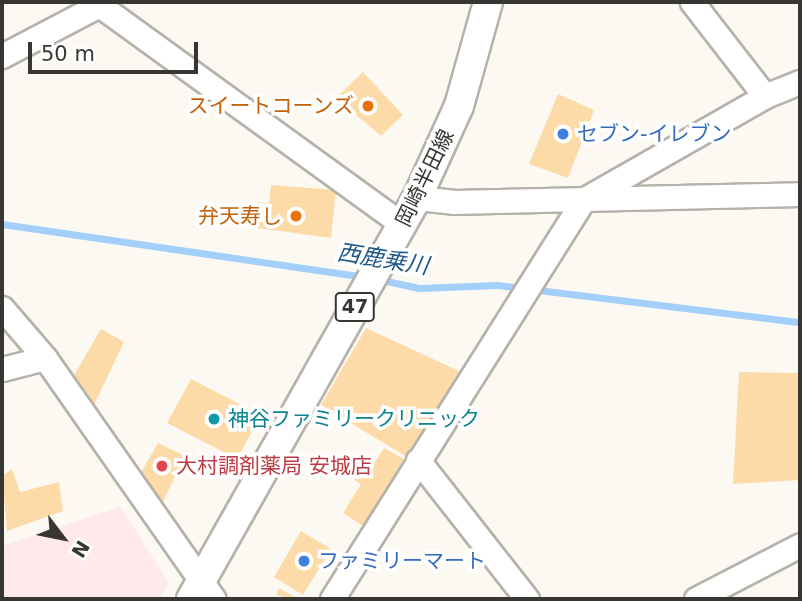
<!DOCTYPE html>
<meta charset="utf-8">
<style>
body{margin:0}
#map{position:relative;width:802px;height:601px;overflow:hidden;background:#fcf9f2;font-family:"DejaVu Sans","Noto Sans JP",sans-serif}
div>[style]{position:absolute}
.industrial>*{inset:0;background:#ffe9eb}
.stream>*{height:7px;margin:-3.5px;padding:0 3.5px;transform-origin:3.5px;border-radius:3.5px;background:#a3d0fa}
.building>*{inset:0;background:#fddba8}
.roads{filter:drop-shadow(2px 0 #b5b2ab) drop-shadow(-2px 0 #b5b2ab) drop-shadow(0 2px #b5b2ab) drop-shadow(0 -2px #b5b2ab)}
.minor>*{height:23px;margin:-11.5px;padding:0 11.5px;transform-origin:11.5px;border-radius:11.5px;background:#fff}
.major>*{height:28px;margin:-14px;padding:0 14px;transform-origin:14px;border-radius:14px;background:#fff}
.dots>*{width:19px;height:19px;translate:-50% -50%;box-sizing:border-box;border:4px solid #fff;border-radius:50%}
span{translate:-50% -50%;white-space:nowrap;text-align:center;line-height:1.15;-webkit-text-stroke:7px #fff;paint-order:stroke}
.shield-label span{padding:2px 5px;background:#fff;border:2px solid;border-radius:5px;-webkit-text-stroke-width:0}
.shield-label{font-size:19px;color:#373633;font-weight:700}
.food-label{font-size:21px;color:#c56008}
.right{translate:-100% -50%;text-align:right}
.shop-label{font-size:21px;color:#366cbe}
.left{translate:0 -50%;text-align:left}
.street-label{font-size:21px;color:#373633}
.culture-label{font-size:21px;color:#0d838f}
.health-label{font-size:21px;color:#be3a42}
.water-label{font-size:23px;color:#1f598a;font-style:italic}
.frame{position:absolute;inset:0;border:4px solid #373633;pointer-events:none}
.north{position:absolute;left:28px;top:503px;width:70px;height:70px;-webkit-text-stroke:5px #fff;paint-order:stroke;rotate:122deg;font-size:19px;font-weight:700;line-height:28px;text-align:center;color:#373633}
.north::after{content:'';display:block;margin:auto;width:24px;height:32px;background:#373633;clip-path:polygon(50% 0,100% 100%,50% 72%,0 100%)}
.scale{position:absolute;left:28px;top:42px;width:170px;height:32px;box-sizing:border-box;border:4px solid #373633;border-top:0;padding-left:9px;font-size:21px;line-height:24px;white-space:nowrap;color:#373633;-webkit-text-stroke:5px #fff;paint-order:stroke}
</style>
<div id="map">
<div class="industrial">
<i style="clip-path:polygon(120px 507px,169px 582px,160px 599px,2px 599px,2px 546px)"></i>
</div>
<div class="stream">
<i style="left:2px;top:224px;width:367px;rotate:8.3deg"></i>
<i style="left:377px;top:279px;width:43px;rotate:12.1deg"></i>
<i style="left:419px;top:288px;width:78px;rotate:-2.2deg"></i>
<i style="left:497px;top:285px;width:305px;rotate:7deg"></i>
</div>
<div class="building">
<i style="clip-path:polygon(363px 72px,403px 115px,381px 136px,336px 98px)"></i>
<i style="clip-path:polygon(558px 94px,594px 110px,568px 178px,529px 164px)"></i>
<i style="clip-path:polygon(271px 185px,336px 190px,331px 238px,257px 228px,258px 202px,269px 204px)"></i>
<i style="clip-path:polygon(366px 328px,459px 371px,410px 459px,321px 405px)"></i>
<i style="clip-path:polygon(101px 329px,124px 342px,93px 407px,70px 382px)"></i>
<i style="clip-path:polygon(739px 372px,800px 373px,800px 480px,733px 484px)"></i>
<i style="clip-path:polygon(191px 379px,261px 415px,237px 459px,167px 423px)"></i>
<i style="clip-path:polygon(158px 443px,185px 456px,162px 504px,139px 476px)"></i>
<i style="clip-path:polygon(384px 448px,404px 459px,363px 526px,343px 513px,361px 484px,349px 477px,359px 460px,372px 467px)"></i>
<i style="clip-path:polygon(12px 469px,20px 492px,59px 482px,63px 511px,7px 531px,2px 476px)"></i>
<i style="clip-path:polygon(301px 531px,331px 549px,303px 595px,274px 577px)"></i>
<i style="clip-path:polygon(279px 588px,295px 597px,294px 599px,276px 595px)"></i>
</div>
<div class="roads">
<div class="minor">
<i style="left:95px;top:2px;width:379px;rotate:35.9deg"></i>
<i style="left:692px;top:2px;width:119px;rotate:52.2deg"></i>
<i style="left:2px;top:56px;width:116px;rotate:-27.7deg"></i>
<i style="left:417px;top:198px;width:36px;rotate:6deg"></i>
<i style="left:453px;top:202px;width:347px;rotate:-1.3deg"></i>
<i style="left:2px;top:308px;width:66px;rotate:49.3deg"></i>
<i style="left:45px;top:358px;width:294px;rotate:55deg"></i>
<i style="left:2px;top:369px;width:44px;rotate:-14.3deg"></i>
<i style="left:418px;top:460px;width:177px;rotate:51.9deg"></i>
<i style="left:332px;top:599px;width:471px;rotate:-57.8deg"></i>
<i style="left:583px;top:200px;width:210px;rotate:-29.7deg"></i>
<i style="left:765px;top:96px;width:38px;rotate:-22deg"></i>
<i style="left:696px;top:599px;width:117px;rotate:-27.4deg"></i>
</div>
<div class="major">
<i style="left:191px;top:599px;width:460px;rotate:-60.6deg"></i>
<i style="left:417px;top:198px;width:101px;rotate:-65.5deg"></i>
<i style="left:459px;top:106px;width:108px;rotate:-74.4deg"></i>
</div>
</div>
<div class="dots">
<i style="left:368px;top:106px;background:#e8710a"></i>
<i style="left:563px;top:134px;background:#3f7fe0"></i>
<i style="left:296px;top:216px;background:#e8710a"></i>
<i style="left:214px;top:419px;background:#0f9aa8"></i>
<i style="left:162px;top:466px;background:#e0444e"></i>
<i style="left:304px;top:561px;background:#3f7fe0"></i>
</div>
<div class="shield-label">
<span style="left:355px;top:307px">47</span>
</div>
<div class="food-label">
<span class="right" style="left:354px;top:106px">スイートコーンズ</span>
<span class="right" style="left:282px;top:216px">弁天寿し</span>
</div>
<div class="shop-label">
<span class="left" style="left:577px;top:134px">セブン-イレブン</span>
<span class="left" style="left:318px;top:561px">ファミリーマート</span>
</div>
<div class="street-label">
<span style="left:425px;top:178px;rotate:-64deg">岡崎半田線</span>
</div>
<div class="culture-label">
<span class="left" style="left:228px;top:419px">神谷ファミリークリニック</span>
</div>
<div class="health-label">
<span class="left" style="left:176px;top:466px">大村調剤薬局 安城店</span>
</div>
<div class="water-label">
<span style="left:383px;top:259px;rotate:9deg">西鹿乗川</span>
</div>
<div class="frame"></div>
<div class="north">N</div>
<div class="scale">50 m</div>
</div>
